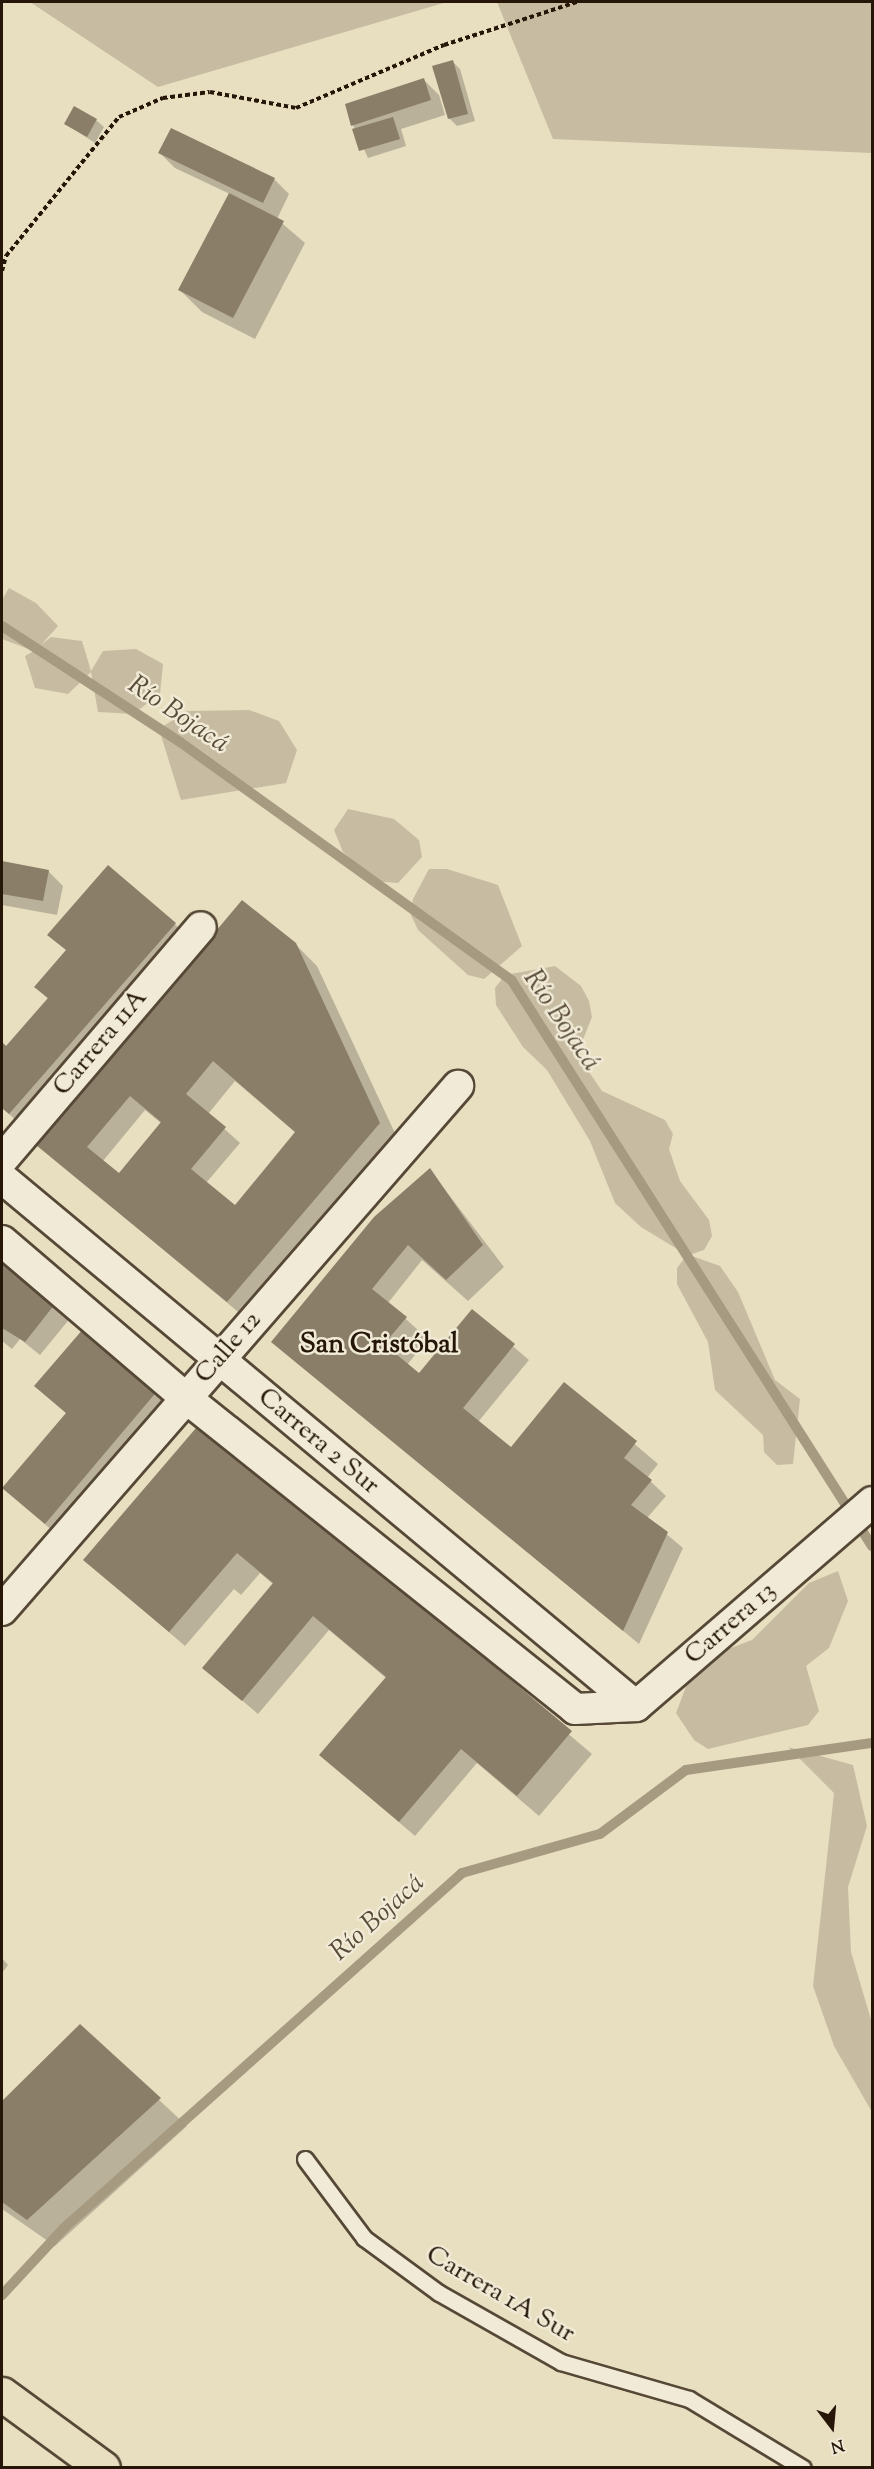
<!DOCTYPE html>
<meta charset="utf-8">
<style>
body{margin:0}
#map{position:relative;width:874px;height:2469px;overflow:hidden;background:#e8dec0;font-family:"Sorts Mill Goudy",serif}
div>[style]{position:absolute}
.green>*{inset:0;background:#c7bca1}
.shadow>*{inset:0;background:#0003}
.stream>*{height:10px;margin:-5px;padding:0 5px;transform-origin:5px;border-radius:5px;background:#a69a81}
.building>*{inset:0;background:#8a7e68}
.path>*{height:4px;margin-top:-2px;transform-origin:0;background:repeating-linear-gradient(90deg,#251608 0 4.5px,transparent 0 7.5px)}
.roads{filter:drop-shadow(2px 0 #564836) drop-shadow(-2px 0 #564836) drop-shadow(0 2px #564836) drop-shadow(0 -2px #564836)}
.lane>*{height:15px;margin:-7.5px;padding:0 7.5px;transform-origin:7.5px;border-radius:7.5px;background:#f0ead6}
.street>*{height:30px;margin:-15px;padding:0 15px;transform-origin:15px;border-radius:15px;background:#f0ead6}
.primary>*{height:33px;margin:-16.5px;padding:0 16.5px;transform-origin:16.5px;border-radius:16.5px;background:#e8dec0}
span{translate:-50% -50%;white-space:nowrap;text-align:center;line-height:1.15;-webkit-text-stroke:5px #f0ead6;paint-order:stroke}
.street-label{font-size:26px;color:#251608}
.water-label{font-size:27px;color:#594b38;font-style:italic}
.neighbourhood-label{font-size:27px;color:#251608;font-weight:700}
.frame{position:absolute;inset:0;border:3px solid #251608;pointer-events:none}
.north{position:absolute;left:802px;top:2397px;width:60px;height:60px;-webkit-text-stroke:4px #f0ead6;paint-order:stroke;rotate:164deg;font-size:16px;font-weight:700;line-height:24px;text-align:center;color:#251608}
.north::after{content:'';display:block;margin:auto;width:21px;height:27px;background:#251608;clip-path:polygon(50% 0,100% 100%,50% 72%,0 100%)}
</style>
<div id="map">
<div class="green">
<i style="clip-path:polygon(30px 2px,447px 2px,158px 87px)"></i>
<i style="clip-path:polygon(497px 2px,872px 2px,872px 153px,553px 139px)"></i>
<i style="clip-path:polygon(9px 588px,36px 603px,58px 626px,41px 645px,51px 637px,82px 641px,91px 671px,103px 651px,136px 649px,163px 664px,160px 694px,133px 714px,98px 712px,91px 672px,68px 694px,35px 688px,25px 656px,34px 651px,2px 639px,2px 600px)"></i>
<i style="clip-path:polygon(249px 710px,279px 721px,297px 750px,286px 783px,181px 800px,159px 729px,187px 711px)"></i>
<i style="clip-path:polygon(348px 809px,394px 819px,419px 840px,422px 857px,398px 883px,373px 881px,343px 852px,334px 830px)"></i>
<i style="clip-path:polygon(429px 869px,447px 869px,498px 885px,522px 946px,484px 979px,468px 975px,418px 930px,411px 915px,413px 899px)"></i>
<i style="clip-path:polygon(555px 966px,581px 986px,589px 1001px,592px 1017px,580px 1047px,583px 1063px,602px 1091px,665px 1120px,673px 1134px,669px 1149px,680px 1181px,709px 1220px,712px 1236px,704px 1250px,689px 1255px,720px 1266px,738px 1292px,775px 1380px,800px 1399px,793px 1464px,777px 1465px,764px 1452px,763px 1435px,715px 1390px,708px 1342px,677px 1284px,677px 1268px,687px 1255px,641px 1227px,615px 1203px,590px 1141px,547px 1070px,523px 1047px,496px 1005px,495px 988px,505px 975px)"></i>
<i style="clip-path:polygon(838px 1571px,848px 1601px,829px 1648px,806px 1666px,819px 1711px,808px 1725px,708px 1749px,694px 1740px,676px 1713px,687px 1684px,723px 1651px,752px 1640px,809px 1583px)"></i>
<i style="clip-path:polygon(788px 1747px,853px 1765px,867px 1826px,848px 1887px,851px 1952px,872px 2023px,872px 2112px,834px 2046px,813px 1986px,834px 1793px)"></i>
</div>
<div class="shadow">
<i style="clip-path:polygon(452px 61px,460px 69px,475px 121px,457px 126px,450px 119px,434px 67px)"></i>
<i style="clip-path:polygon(424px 80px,439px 95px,445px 115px,401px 129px,406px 146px,368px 158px,353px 125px)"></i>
<i style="clip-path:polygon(96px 120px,104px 127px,95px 143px,66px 124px)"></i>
<i style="clip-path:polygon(160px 153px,274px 179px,289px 194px,277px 219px,305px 243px,255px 339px,202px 312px,180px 290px,230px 194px,175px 168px)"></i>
<i style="clip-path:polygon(2px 863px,48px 871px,63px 886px,57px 915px,2px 905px)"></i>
<i style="clip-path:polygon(175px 924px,189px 939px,25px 1128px,2px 1108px,2px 1044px,6px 1048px,49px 1000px,36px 987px)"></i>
<i style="clip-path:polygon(evenodd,295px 944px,317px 966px,401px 1146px,361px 1188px,354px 1182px,243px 1316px,46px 1152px,295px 944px,235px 1081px,296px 1133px,235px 1207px,206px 1183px,240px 1143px,208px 1114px,235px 1081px,295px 944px,145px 1110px,162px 1124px,120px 1175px,103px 1161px,145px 1110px)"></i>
<i style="clip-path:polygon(430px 1170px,504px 1267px,468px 1301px,422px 1260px,388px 1303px,428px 1339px,407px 1365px,419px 1375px,472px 1311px,529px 1360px,478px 1422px,516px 1453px,564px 1384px,658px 1464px,647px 1478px,666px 1496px,647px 1518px,683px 1548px,639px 1644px,273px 1342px)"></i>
<i style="clip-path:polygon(2px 1250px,76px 1311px,40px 1355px,20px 1339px,12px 1349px,2px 1341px)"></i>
<i style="clip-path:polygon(90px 1323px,178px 1400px,61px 1538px,19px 1502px,67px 1414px,36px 1386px)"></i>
<i style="clip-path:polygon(202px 1423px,592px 1754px,539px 1816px,477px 1763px,415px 1836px,321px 1755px,386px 1678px,329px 1630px,258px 1714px,204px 1668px,274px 1585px,260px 1573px,241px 1595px,234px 1589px,185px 1646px,85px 1560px)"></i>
<i style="clip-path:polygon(2px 1958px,8px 1965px,2px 1973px)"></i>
<i style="clip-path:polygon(80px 2026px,187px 2126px,55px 2246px,2px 2209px,2px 2103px)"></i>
</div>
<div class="stream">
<i style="left:2px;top:626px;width:212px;rotate:33.1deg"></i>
<i style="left:180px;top:742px;width:409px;rotate:35.7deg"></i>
<i style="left:512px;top:981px;width:670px;rotate:57.5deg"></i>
<i style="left:2px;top:2295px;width:91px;rotate:-47.2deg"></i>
<i style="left:64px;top:2228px;width:533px;rotate:-41.73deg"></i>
<i style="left:462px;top:1873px;width:143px;rotate:-15.8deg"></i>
<i style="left:600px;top:1834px;width:107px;rotate:-36.7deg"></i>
<i style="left:686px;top:1770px;width:188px;rotate:-8.3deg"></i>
</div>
<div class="building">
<i style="clip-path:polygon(453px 60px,468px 114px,448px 119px,432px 66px)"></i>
<i style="clip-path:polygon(424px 78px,431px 100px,351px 126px,345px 104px)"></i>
<i style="clip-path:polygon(74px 106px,97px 119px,87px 137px,64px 124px)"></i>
<i style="clip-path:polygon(393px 117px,400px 139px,359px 151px,352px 129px)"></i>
<i style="clip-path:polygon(171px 128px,275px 178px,263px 203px,158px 153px)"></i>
<i style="clip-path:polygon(229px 193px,284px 221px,233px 318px,178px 290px)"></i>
<i style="clip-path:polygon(2px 861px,49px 870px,43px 901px,2px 894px)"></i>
<i style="clip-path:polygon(108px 865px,176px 923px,9px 1114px,2px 1108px,2px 1042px,6px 1046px,48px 998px,34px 987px,66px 950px,47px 935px)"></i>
<i style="clip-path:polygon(evenodd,242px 900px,296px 943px,380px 1123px,227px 1302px,36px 1145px,242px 900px,213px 1061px,295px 1132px,235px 1205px,191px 1169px,226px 1127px,186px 1094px,213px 1061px,242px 900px,130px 1096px,161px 1122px,119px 1173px,87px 1147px,130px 1096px)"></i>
<i style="clip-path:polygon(430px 1168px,483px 1245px,446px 1280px,408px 1245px,372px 1289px,407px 1317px,384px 1344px,419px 1373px,472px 1309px,515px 1344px,463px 1408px,511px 1447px,564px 1382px,637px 1441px,624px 1458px,652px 1480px,631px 1505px,668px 1532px,623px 1631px,271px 1342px,374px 1217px)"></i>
<i style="clip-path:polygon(2px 1248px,62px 1295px,25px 1342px,2px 1328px)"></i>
<i style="clip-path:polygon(90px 1321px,164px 1383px,45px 1524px,2px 1488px,66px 1413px,34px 1386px)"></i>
<i style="clip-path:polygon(202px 1421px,572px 1731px,517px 1796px,461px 1749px,399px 1822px,319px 1755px,386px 1677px,313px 1616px,242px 1701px,202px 1668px,273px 1583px,237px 1553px,169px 1632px,83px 1560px)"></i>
<i style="clip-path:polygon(80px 2024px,161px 2098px,27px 2220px,2px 2202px,2px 2101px)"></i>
</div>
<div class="path">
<i style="left:2px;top:271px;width:16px;rotate:-75deg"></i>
<i style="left:6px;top:256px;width:179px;rotate:-50.9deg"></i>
<i style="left:119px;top:117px;width:48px;rotate:-23.4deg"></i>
<i style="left:163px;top:98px;width:47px;rotate:-7.3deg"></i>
<i style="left:210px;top:92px;width:87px;rotate:10.5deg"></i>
<i style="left:296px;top:108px;width:161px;rotate:-23.1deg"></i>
<i style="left:444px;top:45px;width:140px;rotate:-17.9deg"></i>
</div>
<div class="roads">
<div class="lane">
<i style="left:305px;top:2159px;width:99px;rotate:53.2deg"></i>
<i style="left:364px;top:2238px;width:93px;rotate:36.3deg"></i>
<i style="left:439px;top:2293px;width:140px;rotate:29.5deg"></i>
<i style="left:561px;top:2362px;width:133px;rotate:16.1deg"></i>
<i style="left:689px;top:2399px;width:133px;rotate:31.2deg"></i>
</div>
<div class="street">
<i style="left:2px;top:1160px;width:306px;rotate:-49.5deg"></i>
<i style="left:2px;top:1178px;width:825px;rotate:39.79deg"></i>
<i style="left:2px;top:1241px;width:242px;rotate:40.5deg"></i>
<i style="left:186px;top:1398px;width:498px;rotate:38.6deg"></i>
<i style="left:575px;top:1709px;width:61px;rotate:-2.8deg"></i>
<i style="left:636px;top:1706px;width:312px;rotate:-40.8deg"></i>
<i style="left:2px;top:1610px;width:695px;rotate:-48.97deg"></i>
</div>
<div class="primary">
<i style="left:2px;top:2394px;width:125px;rotate:36.2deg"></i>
</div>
</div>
<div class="street-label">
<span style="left:101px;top:1043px;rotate:-50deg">Carrera 11A</span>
<span style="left:229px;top:1348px;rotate:-49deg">Calle 12</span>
<span style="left:318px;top:1442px;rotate:40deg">Carrera 2 Sur</span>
<span style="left:731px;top:1624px;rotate:-41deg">Carrera 13</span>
<span style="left:500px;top:2295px;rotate:30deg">Carrera 1A Sur</span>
</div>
<div class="water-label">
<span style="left:178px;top:715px;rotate:34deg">Río Bojacá</span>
<span style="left:561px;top:1021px;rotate:56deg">Río Bojacá</span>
<span style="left:378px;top:1918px;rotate:-42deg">Río Bojacá</span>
</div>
<div class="neighbourhood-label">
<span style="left:379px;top:1346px">San Cristóbal</span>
</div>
<div class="frame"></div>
<div class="north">N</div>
</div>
